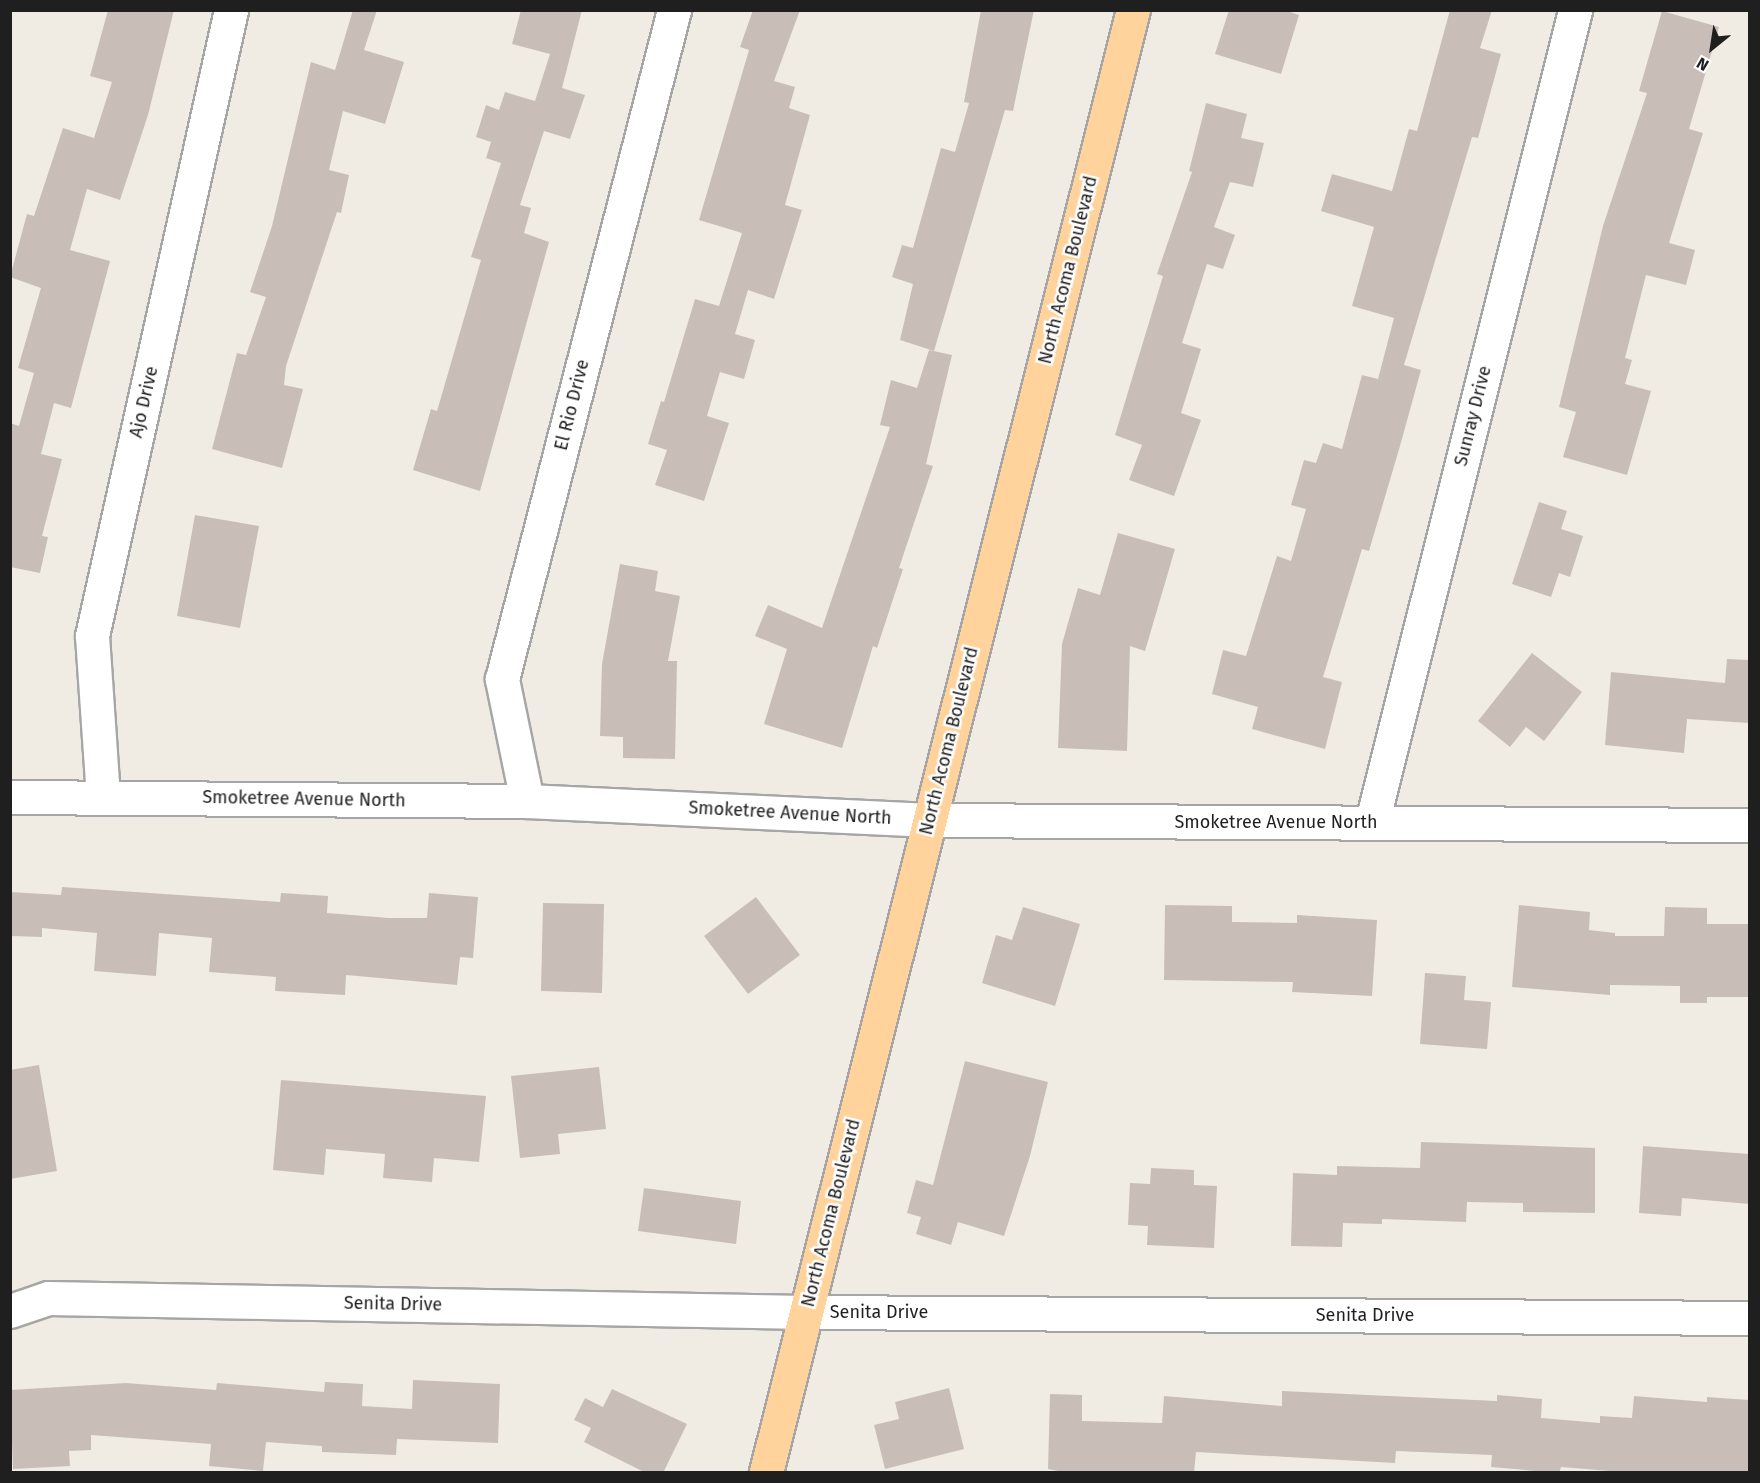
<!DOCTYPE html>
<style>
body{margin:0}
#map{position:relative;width:1760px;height:1483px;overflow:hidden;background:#f0ece4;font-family:"Fira Sans",sans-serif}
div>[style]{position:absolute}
.building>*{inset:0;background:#c9beb7}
.roads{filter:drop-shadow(2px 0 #a6a6a6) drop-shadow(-2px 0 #a6a6a6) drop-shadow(0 2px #a6a6a6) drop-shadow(0 -2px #a6a6a6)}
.minor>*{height:33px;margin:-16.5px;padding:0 16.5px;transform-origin:16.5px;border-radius:16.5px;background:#fff}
.major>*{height:33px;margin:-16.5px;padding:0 16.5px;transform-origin:16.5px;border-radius:16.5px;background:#ffd39b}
span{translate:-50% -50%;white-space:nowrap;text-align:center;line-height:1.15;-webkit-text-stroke:5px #fff;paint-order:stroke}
.street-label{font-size:18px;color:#1f1f1f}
.frame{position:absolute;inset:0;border:12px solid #1f1f1f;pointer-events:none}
.north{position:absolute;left:1682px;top:18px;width:60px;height:60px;-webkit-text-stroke:4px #fff;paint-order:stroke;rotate:210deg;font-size:16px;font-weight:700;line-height:24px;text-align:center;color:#1f1f1f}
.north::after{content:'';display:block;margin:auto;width:21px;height:27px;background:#1f1f1f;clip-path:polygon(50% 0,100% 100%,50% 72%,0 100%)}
</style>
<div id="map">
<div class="building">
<i style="clip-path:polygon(108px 10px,174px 10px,148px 115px,120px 200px,87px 189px,70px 250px,110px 261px,71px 408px,54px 403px,41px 454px,62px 459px,42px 536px,48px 537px,40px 573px,10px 567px,10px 423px,19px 426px,34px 373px,18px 368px,41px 288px,10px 277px,27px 214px,34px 216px,63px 128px,94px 138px,112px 82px,90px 76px)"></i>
<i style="clip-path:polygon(353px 10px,377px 10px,364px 50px,404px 62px,385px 124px,343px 111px,329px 170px,349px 175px,341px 213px,337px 212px,286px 366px,284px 385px,303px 389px,282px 468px,212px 449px,237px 353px,246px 355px,266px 297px,250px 292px,272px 226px,311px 62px,335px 70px)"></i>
<i style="clip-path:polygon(521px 10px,582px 10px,562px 88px,585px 95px,570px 139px,544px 131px,520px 205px,531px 208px,524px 233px,549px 242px,480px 491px,413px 470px,431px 409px,437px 411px,481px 260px,471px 257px,501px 163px,486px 158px,491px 142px,476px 137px,486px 105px,499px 110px,505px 92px,535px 101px,550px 54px,512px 44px)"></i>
<i style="clip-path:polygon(753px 10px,800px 10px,774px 81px,795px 87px,789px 108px,810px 115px,785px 205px,802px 210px,774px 299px,748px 290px,735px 334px,755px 340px,744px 379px,720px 372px,707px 416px,729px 423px,704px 501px,655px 485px,667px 450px,648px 444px,661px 401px,664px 402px,695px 299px,719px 306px,742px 233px,699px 220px,749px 50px,740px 47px)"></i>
<i style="clip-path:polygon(981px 10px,1034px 10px,1013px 111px,1005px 110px,934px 351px,900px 340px,913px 284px,892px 277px,902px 245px,913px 248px,941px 148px,955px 152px,969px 103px,964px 102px)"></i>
<i style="clip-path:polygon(1229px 10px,1284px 10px,1299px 15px,1281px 74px,1215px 54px)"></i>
<i style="clip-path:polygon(1450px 10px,1492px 10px,1480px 48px,1501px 54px,1478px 138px,1472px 137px,1404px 365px,1421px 370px,1400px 446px,1369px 551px,1362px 549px,1323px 677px,1342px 682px,1325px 749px,1252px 729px,1258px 707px,1212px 694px,1223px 650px,1246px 656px,1277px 556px,1291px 561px,1306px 509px,1291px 505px,1304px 460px,1316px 463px,1323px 443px,1342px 449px,1362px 375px,1378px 379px,1394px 318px,1352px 306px,1374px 227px,1321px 211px,1332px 174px,1392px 191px,1409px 129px,1417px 131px)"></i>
<i style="clip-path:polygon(1662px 11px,1719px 27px,1689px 129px,1703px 133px,1669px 243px,1695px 250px,1686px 285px,1646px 275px,1625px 358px,1632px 360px,1625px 384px,1651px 391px,1627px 475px,1563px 457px,1576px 412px,1559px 407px,1603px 226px,1647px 93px,1639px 91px)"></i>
<i style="clip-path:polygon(1206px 103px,1247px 114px,1241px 138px,1264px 143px,1253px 187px,1230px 182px,1214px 227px,1235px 235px,1223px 269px,1207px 264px,1182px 343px,1201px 349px,1181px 413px,1201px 420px,1174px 496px,1129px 480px,1142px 445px,1115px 435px,1163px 276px,1157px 274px,1192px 172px,1189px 171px)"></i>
<i style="clip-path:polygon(929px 350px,952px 355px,926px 464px,933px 466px,899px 568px,903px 569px,877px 648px,873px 646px,842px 748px,764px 724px,787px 649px,755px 636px,768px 605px,822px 628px,890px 427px,880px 425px,891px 380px,917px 388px)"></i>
<i style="clip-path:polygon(1539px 502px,1567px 511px,1561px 529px,1583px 536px,1570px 577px,1559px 573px,1551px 597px,1512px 584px)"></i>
<i style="clip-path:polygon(195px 515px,259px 526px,240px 628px,177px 616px)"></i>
<i style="clip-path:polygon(1118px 533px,1175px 549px,1145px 651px,1130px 646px,1127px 751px,1058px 748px,1062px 644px,1078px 588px,1100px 595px)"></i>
<i style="clip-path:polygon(620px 564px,658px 571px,655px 591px,680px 596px,668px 661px,677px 661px,675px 759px,623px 758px,623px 737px,600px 736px,602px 664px)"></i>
<i style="clip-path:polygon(1532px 653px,1582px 692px,1544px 741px,1526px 727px,1510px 747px,1478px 721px)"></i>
<i style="clip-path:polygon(1727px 659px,1749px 660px,1749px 723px,1687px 719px,1684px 753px,1605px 745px,1611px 672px,1725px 683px)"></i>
<i style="clip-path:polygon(62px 887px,280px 902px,281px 893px,328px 896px,327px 913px,389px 918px,427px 918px,429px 893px,478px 897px,473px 958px,460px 957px,457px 985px,346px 975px,345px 995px,275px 991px,276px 977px,209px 972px,212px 938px,159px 933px,156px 976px,94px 971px,97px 933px,42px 928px,42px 937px,10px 936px,10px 892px,61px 895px)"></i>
<i style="clip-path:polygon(756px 897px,800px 955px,748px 994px,704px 936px)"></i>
<i style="clip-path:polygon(543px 903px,604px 904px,602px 993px,541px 991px)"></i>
<i style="clip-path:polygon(1165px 905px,1232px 906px,1232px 922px,1297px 923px,1297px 915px,1377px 920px,1372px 996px,1292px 992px,1293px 982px,1164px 980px)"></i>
<i style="clip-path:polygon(1519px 905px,1590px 912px,1589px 930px,1615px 933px,1615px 936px,1664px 936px,1665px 907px,1707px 908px,1707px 924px,1749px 924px,1749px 997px,1707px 997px,1707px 1003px,1680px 1003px,1680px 986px,1610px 985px,1610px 995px,1512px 987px)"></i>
<i style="clip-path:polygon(1023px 907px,1080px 924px,1055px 1006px,982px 983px,996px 935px,1012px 940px)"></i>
<i style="clip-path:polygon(1425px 973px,1466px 976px,1464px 1000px,1491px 1002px,1487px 1049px,1420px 1044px)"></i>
<i style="clip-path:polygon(965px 1061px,1048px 1082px,1030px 1156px,1004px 1236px,958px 1222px,951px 1245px,916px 1234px,921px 1217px,907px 1213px,916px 1180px,933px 1185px)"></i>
<i style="clip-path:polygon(39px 1065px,57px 1171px,10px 1179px,10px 1070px)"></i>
<i style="clip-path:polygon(599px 1067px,606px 1129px,558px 1134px,560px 1154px,520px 1158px,511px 1076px)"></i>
<i style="clip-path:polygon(281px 1080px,486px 1096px,479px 1162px,434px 1158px,432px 1182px,383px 1178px,385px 1154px,326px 1149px,324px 1175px,273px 1170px)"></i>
<i style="clip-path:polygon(1421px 1142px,1595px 1148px,1595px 1213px,1523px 1212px,1523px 1203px,1467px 1202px,1466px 1222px,1382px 1219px,1382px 1224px,1343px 1223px,1342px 1247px,1291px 1246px,1293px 1173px,1337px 1175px,1337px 1166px,1420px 1168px)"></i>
<i style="clip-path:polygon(1643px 1146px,1749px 1154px,1749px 1204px,1682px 1198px,1681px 1216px,1639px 1213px)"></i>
<i style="clip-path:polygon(1151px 1168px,1194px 1170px,1194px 1185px,1217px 1186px,1214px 1248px,1147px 1245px,1148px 1226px,1128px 1225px,1130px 1183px,1150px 1184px)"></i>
<i style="clip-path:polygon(644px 1188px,741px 1201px,736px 1244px,638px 1231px)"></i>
<i style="clip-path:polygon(413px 1380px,500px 1384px,498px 1443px,397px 1439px,396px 1455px,322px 1452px,322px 1446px,266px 1442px,263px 1471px,209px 1466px,211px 1444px,91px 1435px,91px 1450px,69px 1451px,70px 1466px,13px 1469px,10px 1390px,126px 1383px,216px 1390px,217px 1383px,324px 1392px,325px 1382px,363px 1384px,362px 1406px,412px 1409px)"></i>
<i style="clip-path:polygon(949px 1388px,964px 1449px,885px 1469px,874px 1425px,899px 1419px,895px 1402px)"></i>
<i style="clip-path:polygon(612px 1389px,687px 1424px,663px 1473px,646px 1473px,584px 1442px,591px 1428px,574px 1420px,585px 1398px,603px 1407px)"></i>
<i style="clip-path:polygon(1282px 1391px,1497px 1401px,1497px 1395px,1542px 1399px,1541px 1418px,1600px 1423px,1600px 1416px,1632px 1418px,1634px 1396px,1707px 1402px,1707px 1397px,1749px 1400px,1749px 1473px,1634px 1473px,1561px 1467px,1559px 1473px,1491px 1467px,1492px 1455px,1396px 1451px,1395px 1463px,1196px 1452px,1194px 1473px,1068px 1473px,1048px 1469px,1050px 1394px,1082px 1395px,1082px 1421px,1162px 1423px,1164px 1396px,1282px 1406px)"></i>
</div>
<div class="roads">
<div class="minor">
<i style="left:10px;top:797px;width:517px;rotate:0.44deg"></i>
<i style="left:527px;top:801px;width:403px;rotate:2.7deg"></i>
<i style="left:930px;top:820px;width:820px;rotate:0.35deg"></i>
<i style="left:103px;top:797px;width:161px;rotate:-93.9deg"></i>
<i style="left:92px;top:636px;width:641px;rotate:-77.48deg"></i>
<i style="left:527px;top:801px;width:125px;rotate:-101.6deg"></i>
<i style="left:502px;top:679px;width:691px;rotate:-75.58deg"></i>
<i style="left:1372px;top:822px;width:837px;rotate:-75.96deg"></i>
<i style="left:10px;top:1311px;width:40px;rotate:-18.9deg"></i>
<i style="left:48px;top:1298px;width:758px;rotate:1.06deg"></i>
<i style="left:806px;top:1312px;width:944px;rotate:0.36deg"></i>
</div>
<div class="major">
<i style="left:766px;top:1472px;width:1507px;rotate:-75.91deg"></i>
</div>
</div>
<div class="street-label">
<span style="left:1068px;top:270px;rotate:-76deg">North Acoma Boulevard</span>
<span style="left:144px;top:402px;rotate:-77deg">Ajo Drive</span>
<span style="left:572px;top:405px;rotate:-76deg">El Rio Drive</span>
<span style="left:1473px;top:416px;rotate:-76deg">Sunray Drive</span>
<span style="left:949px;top:741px;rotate:-76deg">North Acoma Boulevard</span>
<span style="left:304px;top:799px;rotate:1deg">Smoketree Avenue North</span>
<span style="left:790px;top:813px;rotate:3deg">Smoketree Avenue North</span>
<span style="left:1276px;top:822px">Smoketree Avenue North</span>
<span style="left:831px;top:1213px;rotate:-76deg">North Acoma Boulevard</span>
<span style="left:393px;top:1304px;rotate:1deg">Senita Drive</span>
<span style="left:879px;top:1312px">Senita Drive</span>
<span style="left:1365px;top:1315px">Senita Drive</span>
</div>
<div class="frame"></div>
<div class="north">N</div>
</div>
